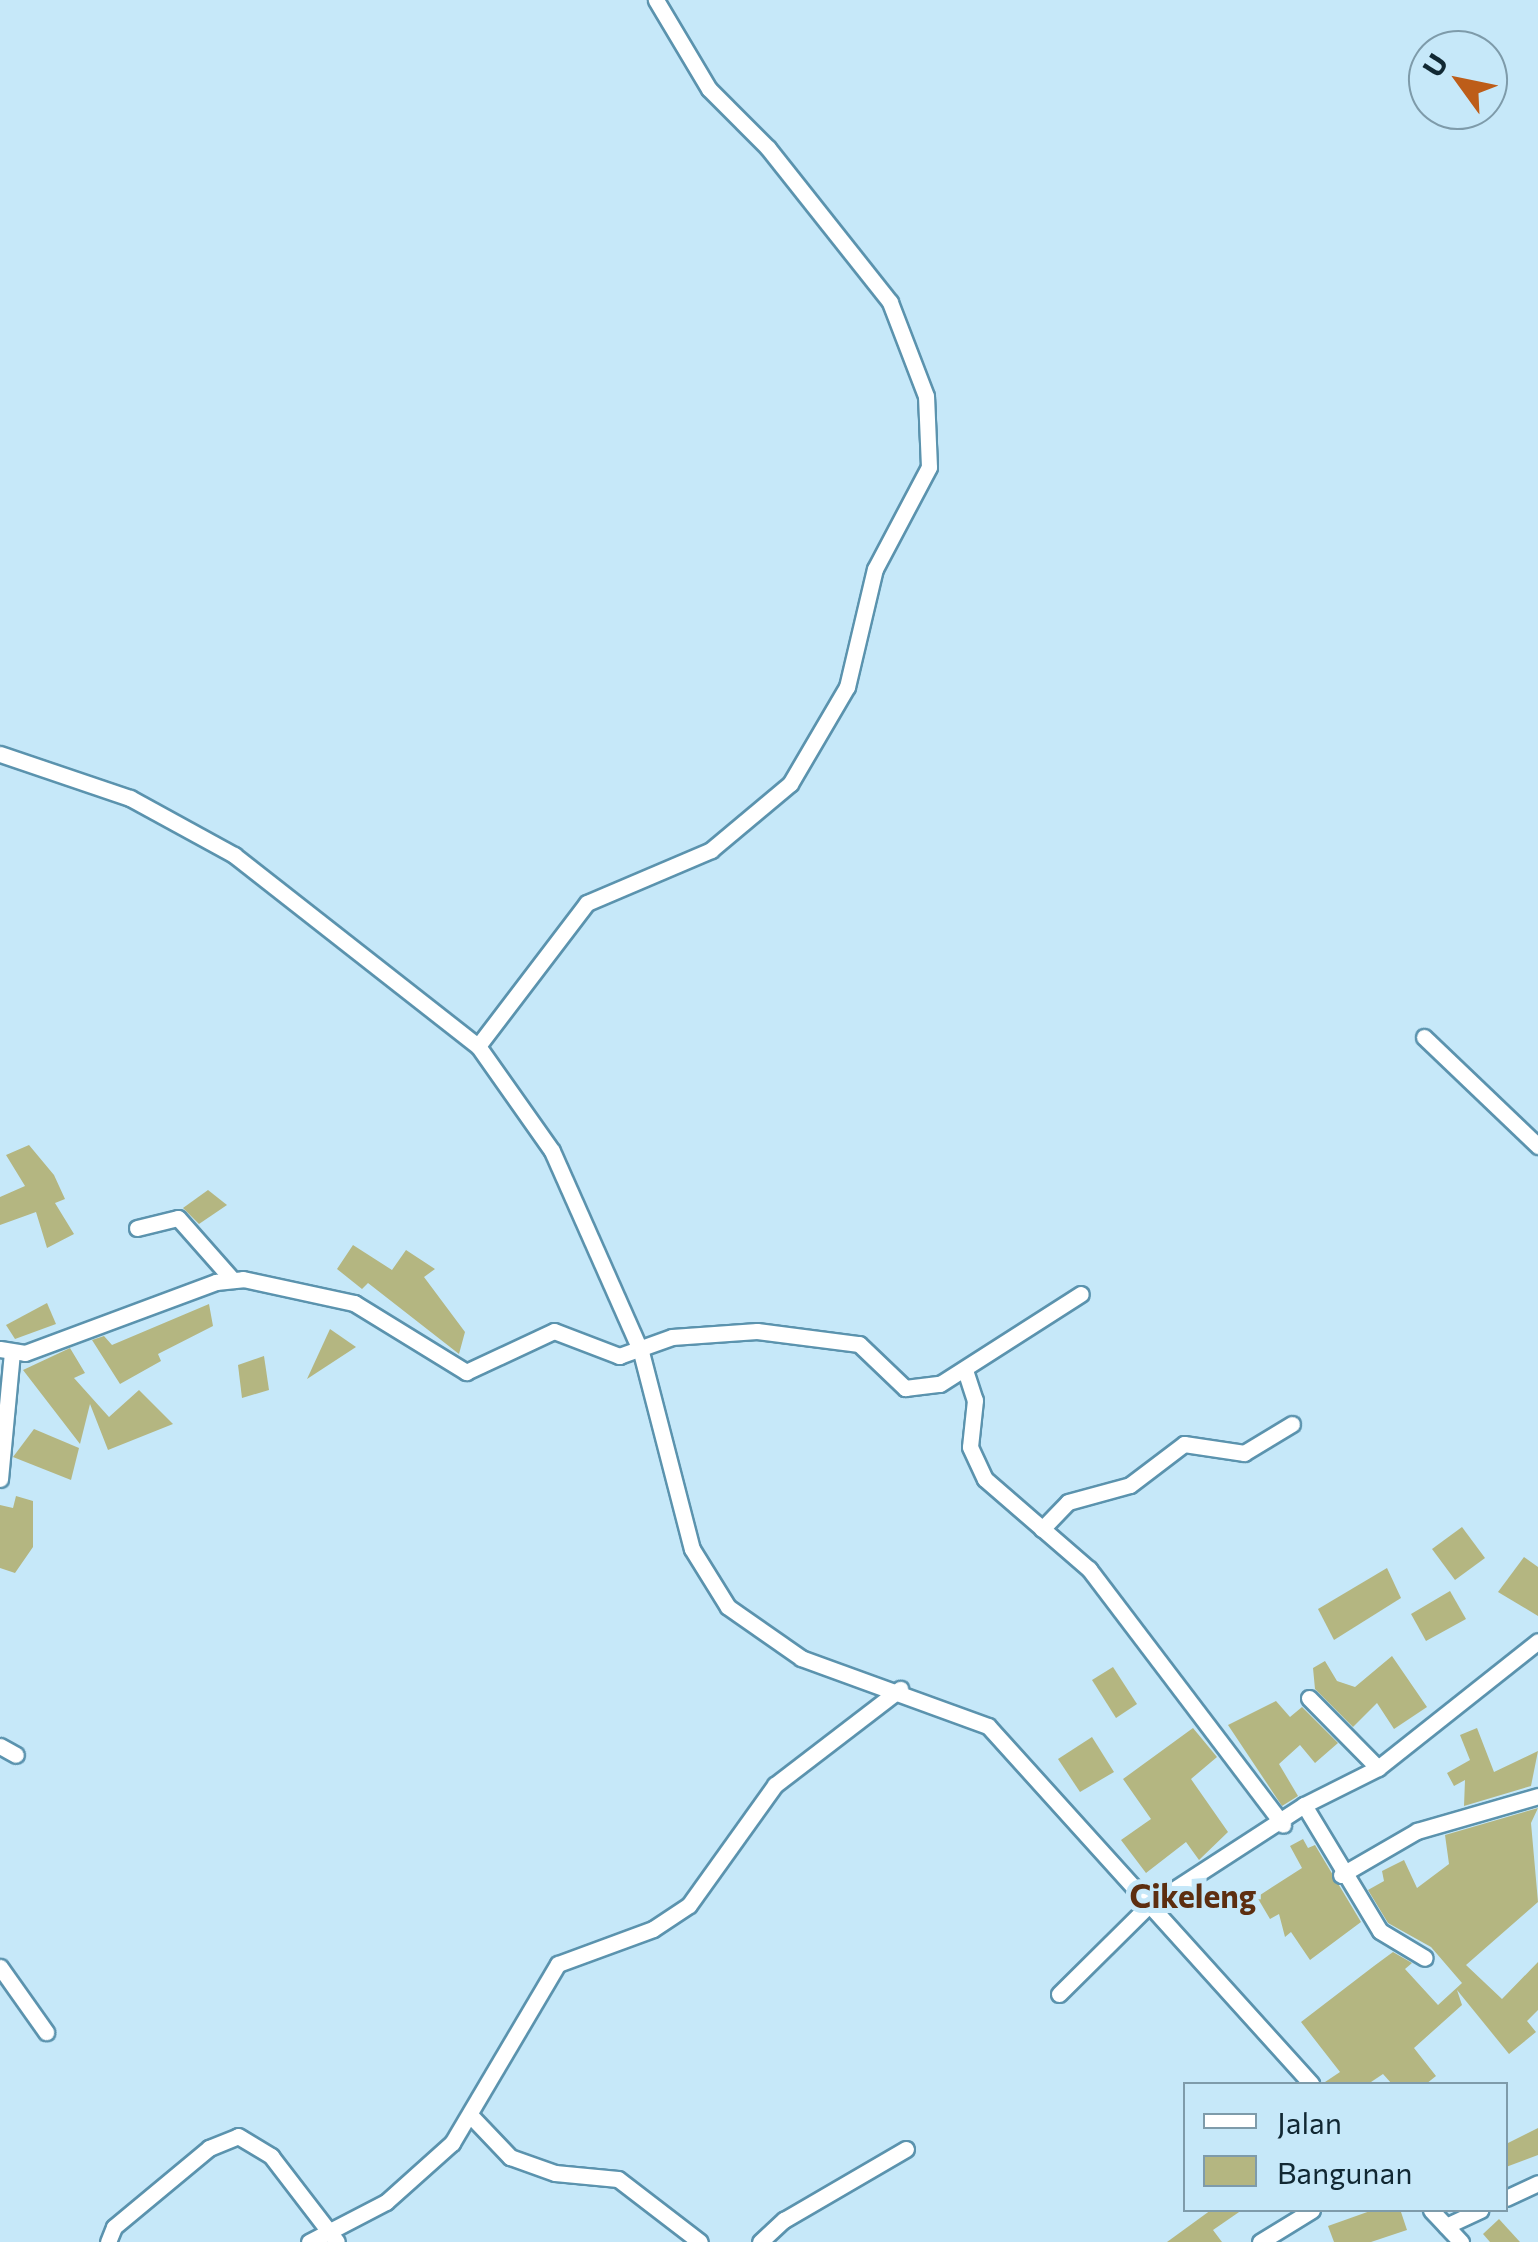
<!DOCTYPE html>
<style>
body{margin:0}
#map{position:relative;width:1538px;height:2242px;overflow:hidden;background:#c6e8f9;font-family:Commissioner,sans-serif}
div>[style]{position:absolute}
.building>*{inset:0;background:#b4b681}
.roads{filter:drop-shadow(2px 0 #5b93ae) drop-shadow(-2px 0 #5b93ae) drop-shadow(0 2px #5b93ae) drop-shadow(0 -2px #5b93ae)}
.minor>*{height:15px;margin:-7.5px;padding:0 7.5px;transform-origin:7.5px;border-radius:7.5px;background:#fff}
span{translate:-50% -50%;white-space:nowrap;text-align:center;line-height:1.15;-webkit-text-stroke:10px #c6e8f9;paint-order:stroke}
.quarter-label{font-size:32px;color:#5d2e10;font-weight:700}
.legend{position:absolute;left:1183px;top:2082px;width:325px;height:130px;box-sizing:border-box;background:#c6e8f9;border:2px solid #7e9baa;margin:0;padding:12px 18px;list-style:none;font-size:30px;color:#112833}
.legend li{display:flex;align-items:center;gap:20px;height:50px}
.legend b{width:50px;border:2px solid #7e9baa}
.north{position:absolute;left:1408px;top:30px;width:100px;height:100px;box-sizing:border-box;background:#c6e8f9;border:2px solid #7e9baa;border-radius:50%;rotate:303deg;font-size:28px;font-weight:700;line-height:40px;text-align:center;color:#112833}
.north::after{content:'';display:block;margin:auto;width:35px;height:45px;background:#bd5d19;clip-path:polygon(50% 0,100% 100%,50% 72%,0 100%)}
</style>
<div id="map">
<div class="building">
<i style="clip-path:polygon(29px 1145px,54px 1175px,65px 1199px,55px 1203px,74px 1234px,47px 1248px,36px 1212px,0 1225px,0 1197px,25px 1186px,6px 1155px)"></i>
<i style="clip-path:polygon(208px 1190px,227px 1205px,199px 1224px,183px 1208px)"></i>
<i style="clip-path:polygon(353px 1245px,392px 1270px,406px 1250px,435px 1269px,424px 1277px,465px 1332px,459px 1354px,368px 1283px,362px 1289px,337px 1269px)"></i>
<i style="clip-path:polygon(47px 1303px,56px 1324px,15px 1339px,6px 1325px)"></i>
<i style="clip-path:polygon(209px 1304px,213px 1326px,158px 1354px,161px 1361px,120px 1384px,92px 1340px,104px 1336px,112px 1345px)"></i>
<i style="clip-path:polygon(330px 1329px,356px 1347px,307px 1379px)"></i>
<i style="clip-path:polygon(70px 1348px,85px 1373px,74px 1378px,109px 1417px,139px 1390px,173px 1424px,108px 1450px,90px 1404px,80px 1444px,23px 1370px)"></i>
<i style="clip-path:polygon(264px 1356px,269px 1390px,242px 1398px,238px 1365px)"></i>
<i style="clip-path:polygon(34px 1429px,79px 1448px,71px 1480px,13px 1457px)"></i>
<i style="clip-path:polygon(16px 1496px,33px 1501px,33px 1547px,15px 1573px,0 1568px,0 1505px,13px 1508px)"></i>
<i style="clip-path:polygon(1462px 1527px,1485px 1558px,1455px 1580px,1432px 1549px)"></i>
<i style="clip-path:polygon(1524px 1557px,1538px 1567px,1538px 1616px,1498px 1592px)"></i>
<i style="clip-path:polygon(1387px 1568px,1401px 1598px,1334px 1640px,1318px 1609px)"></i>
<i style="clip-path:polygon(1450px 1591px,1466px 1619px,1426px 1641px,1411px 1614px)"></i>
<i style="clip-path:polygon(1392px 1656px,1427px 1707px,1394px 1729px,1377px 1703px,1353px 1727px,1315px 1689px,1313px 1668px,1325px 1661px,1337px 1681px,1355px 1687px)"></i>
<i style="clip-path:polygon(1113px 1667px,1137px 1704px,1116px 1718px,1092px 1680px)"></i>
<i style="clip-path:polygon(1276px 1701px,1290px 1717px,1302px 1707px,1338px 1743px,1315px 1763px,1300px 1745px,1279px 1764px,1298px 1796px,1282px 1806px,1228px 1725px)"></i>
<i style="clip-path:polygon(1193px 1728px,1217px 1757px,1191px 1779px,1228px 1832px,1199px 1860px,1186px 1842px,1146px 1873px,1121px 1840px,1151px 1819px,1123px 1779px)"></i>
<i style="clip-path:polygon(1477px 1728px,1494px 1772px,1538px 1751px,1531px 1786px,1464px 1806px,1465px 1780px,1454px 1786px,1447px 1773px,1470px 1760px,1460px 1735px)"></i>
<i style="clip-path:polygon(1092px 1737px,1114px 1772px,1080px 1792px,1058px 1759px)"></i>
<i style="clip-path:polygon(1538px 1808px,1531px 1823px,1538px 1902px,1466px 1965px,1502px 1999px,1538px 1962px,1538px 2010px,1527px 2021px,1536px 2032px,1509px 2054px,1457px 1990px,1462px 2005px,1414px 2048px,1436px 2076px,1426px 2084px,1392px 2084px,1383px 2074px,1368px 2084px,1322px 2084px,1340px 2072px,1301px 2022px,1374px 1966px,1393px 1952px,1412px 1963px,1405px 1969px,1438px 2005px,1462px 1983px,1431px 1947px,1388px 1923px,1368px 1890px,1384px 1881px,1382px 1871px,1404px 1860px,1417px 1888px,1449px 1864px,1445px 1835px)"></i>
<i style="clip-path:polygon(1303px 1839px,1308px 1848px,1315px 1845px,1361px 1922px,1310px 1960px,1291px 1932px,1285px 1937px,1279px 1914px,1270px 1919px,1257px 1897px,1302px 1868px,1290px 1846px)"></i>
<i style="clip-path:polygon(1538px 2128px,1538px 2155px,1506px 2167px,1506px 2144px)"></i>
<i style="clip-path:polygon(1211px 2210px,1242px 2210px,1213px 2230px,1222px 2242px,1167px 2242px)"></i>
<i style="clip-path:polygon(1373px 2210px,1401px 2212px,1407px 2230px,1371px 2242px,1334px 2242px,1328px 2226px)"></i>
<i style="clip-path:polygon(1499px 2219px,1520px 2242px,1490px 2242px,1483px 2234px)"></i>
</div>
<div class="roads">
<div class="minor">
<i style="left:0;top:754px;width:137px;rotate:18.7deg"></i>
<i style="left:130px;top:798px;width:119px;rotate:28.7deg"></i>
<i style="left:234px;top:855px;width:310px;rotate:38.1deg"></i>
<i style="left:478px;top:1046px;width:128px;rotate:54.8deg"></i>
<i style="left:552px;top:1151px;width:220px;rotate:66.1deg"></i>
<i style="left:641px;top:1352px;width:203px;rotate:75.5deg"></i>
<i style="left:692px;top:1549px;width:68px;rotate:58.2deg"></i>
<i style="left:728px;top:1607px;width:89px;rotate:34.9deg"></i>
<i style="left:801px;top:1658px;width:199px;rotate:20deg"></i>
<i style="left:988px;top:1726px;width:482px;rotate:47.9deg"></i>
<i style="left:1424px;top:1037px;width:158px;rotate:43.7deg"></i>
<i style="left:478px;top:1046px;width:180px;rotate:-52.7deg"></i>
<i style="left:587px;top:903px;width:135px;rotate:-23.1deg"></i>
<i style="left:711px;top:850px;width:103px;rotate:-39.9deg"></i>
<i style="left:790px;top:784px;width:113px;rotate:-59.6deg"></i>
<i style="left:847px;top:687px;width:121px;rotate:-76.7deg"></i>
<i style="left:875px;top:569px;width:115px;rotate:-62.1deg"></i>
<i style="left:929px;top:467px;width:71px;rotate:-92.4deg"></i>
<i style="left:926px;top:396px;width:101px;rotate:-111deg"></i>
<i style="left:890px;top:302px;width:196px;rotate:-128.4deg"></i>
<i style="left:768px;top:148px;width:83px;rotate:-135deg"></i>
<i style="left:709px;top:89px;width:104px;rotate:-120.8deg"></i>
<i style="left:137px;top:1228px;width:42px;rotate:-13.7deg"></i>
<i style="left:178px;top:1218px;width:81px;rotate:48.5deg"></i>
<i style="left:0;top:1349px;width:25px;rotate:9deg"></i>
<i style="left:25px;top:1353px;width:204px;rotate:-20.4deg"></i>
<i style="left:216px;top:1282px;width:27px;rotate:-6deg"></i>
<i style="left:243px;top:1279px;width:114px;rotate:12.2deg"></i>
<i style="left:354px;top:1303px;width:132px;rotate:31.6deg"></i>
<i style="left:466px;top:1372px;width:97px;rotate:-25deg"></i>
<i style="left:554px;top:1331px;width:70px;rotate:21deg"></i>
<i style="left:619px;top:1356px;width:56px;rotate:-19.7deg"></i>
<i style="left:672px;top:1337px;width:85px;rotate:-4deg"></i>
<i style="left:757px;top:1331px;width:103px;rotate:7.3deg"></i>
<i style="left:859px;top:1344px;width:64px;rotate:43.7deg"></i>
<i style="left:905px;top:1388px;width:35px;rotate:-7deg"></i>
<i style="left:940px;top:1384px;width:167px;rotate:-32.6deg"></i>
<i style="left:965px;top:1370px;width:32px;rotate:72deg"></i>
<i style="left:975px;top:1400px;width:47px;rotate:96.1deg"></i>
<i style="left:970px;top:1447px;width:35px;rotate:65deg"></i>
<i style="left:985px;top:1479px;width:138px;rotate:40.9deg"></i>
<i style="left:1089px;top:1569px;width:321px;rotate:52.8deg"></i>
<i style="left:0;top:1479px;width:127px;rotate:-84.6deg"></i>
<i style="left:1042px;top:1529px;width:37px;rotate:-46deg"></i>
<i style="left:1068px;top:1502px;width:64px;rotate:-15.3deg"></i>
<i style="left:1130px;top:1485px;width:68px;rotate:-37.2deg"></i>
<i style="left:1184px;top:1444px;width:61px;rotate:8.5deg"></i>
<i style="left:1244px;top:1453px;width:56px;rotate:-31.1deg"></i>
<i style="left:1309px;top:1698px;width:98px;rotate:45.4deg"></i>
<i style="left:0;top:1746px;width:18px;rotate:29deg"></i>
<i style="left:1304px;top:1805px;width:147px;rotate:58.9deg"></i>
<i style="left:1380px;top:1931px;width:52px;rotate:31deg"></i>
<i style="left:1341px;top:1875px;width:88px;rotate:-30.1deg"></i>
<i style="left:1417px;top:1831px;width:126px;rotate:-16.1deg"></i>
<i style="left:0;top:1967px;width:80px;rotate:54.7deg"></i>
<i style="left:1059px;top:1994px;width:124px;rotate:-44.7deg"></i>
<i style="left:1147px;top:1907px;width:187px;rotate:-33deg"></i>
<i style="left:1304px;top:1805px;width:83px;rotate:-26.6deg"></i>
<i style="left:1378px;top:1768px;width:204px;rotate:-38.4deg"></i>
<i style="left:471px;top:2116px;width:57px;rotate:46.4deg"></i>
<i style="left:510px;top:2157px;width:48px;rotate:19.6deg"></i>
<i style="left:555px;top:2173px;width:63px;rotate:5.4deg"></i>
<i style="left:618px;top:2179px;width:103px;rotate:37.5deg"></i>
<i style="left:1506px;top:2198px;width:35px;rotate:-25deg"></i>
<i style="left:1431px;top:2210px;width:44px;rotate:46.8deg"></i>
<i style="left:1446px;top:2226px;width:38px;rotate:-25deg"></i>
<i style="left:108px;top:2242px;width:16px;rotate:-68deg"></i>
<i style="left:114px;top:2227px;width:124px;rotate:-39.7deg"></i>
<i style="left:209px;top:2148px;width:31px;rotate:-22deg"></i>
<i style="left:238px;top:2136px;width:39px;rotate:31deg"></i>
<i style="left:271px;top:2156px;width:108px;rotate:52.5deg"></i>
<i style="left:309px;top:2242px;width:87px;rotate:-27.5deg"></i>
<i style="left:386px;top:2202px;width:89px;rotate:-41.8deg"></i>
<i style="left:452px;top:2143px;width:208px;rotate:-59.4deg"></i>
<i style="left:558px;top:1964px;width:101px;rotate:-20.2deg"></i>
<i style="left:653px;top:1929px;width:43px;rotate:-33.7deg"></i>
<i style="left:689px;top:1905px;width:148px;rotate:-54.4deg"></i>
<i style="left:775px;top:1785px;width:158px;rotate:-37.5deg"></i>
<i style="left:760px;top:2242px;width:33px;rotate:-43deg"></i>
<i style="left:784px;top:2220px;width:141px;rotate:-30.2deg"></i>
<i style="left:1260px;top:2242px;width:61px;rotate:-31.6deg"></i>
</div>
</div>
<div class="quarter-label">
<span style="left:1193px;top:1895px">Cikeleng</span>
</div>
<ul class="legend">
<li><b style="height:12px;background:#fff"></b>Jalan</li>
<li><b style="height:28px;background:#b4b681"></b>Bangunan</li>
</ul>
<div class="north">U</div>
</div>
